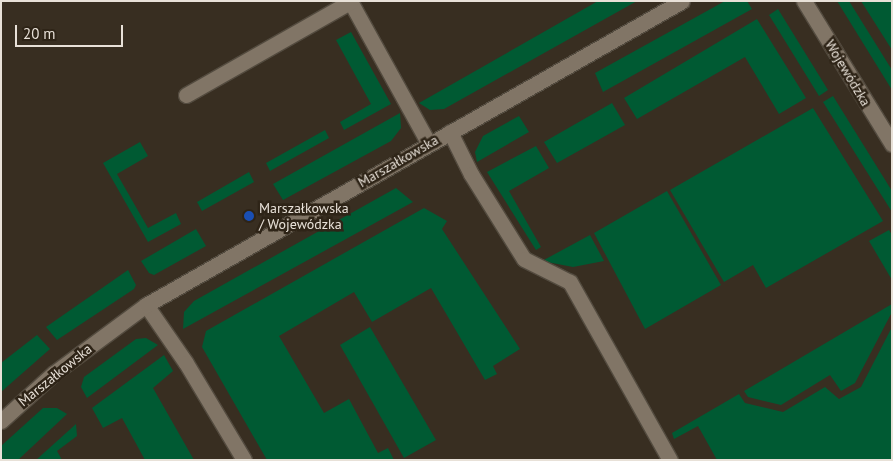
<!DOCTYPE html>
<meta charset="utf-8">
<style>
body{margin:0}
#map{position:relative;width:893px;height:461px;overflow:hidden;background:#382e21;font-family:"PT Sans",sans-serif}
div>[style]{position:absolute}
.green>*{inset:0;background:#005a33}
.roads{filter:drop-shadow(1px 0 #534b3f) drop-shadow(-1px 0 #534b3f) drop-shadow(0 1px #534b3f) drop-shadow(0 -1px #534b3f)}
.service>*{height:15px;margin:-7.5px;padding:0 7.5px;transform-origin:7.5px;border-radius:7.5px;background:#817566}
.minor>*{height:15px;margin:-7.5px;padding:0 7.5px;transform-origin:7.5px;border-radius:7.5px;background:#817566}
.dots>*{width:14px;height:14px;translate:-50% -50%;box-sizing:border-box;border:2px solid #2e2417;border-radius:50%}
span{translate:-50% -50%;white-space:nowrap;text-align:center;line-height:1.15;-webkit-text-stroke:5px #2e2417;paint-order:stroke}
.street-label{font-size:14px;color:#e8e1d8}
.poi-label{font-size:14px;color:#e8e1d8}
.left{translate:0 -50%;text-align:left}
.frame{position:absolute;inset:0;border:2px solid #e8e1d8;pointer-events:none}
.scale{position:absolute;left:15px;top:25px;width:108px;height:22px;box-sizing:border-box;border:2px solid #e8e1d8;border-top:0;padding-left:6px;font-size:15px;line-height:18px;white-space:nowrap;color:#e8e1d8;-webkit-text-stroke:4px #2e2417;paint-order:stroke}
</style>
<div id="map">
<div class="green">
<i style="clip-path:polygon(598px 1px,637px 1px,444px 109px,430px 110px,419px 103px)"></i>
<i style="clip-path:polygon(725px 1px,747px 1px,752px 9px,603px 92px,595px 73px)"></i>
<i style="clip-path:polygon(837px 1px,849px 1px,892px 70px,892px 90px)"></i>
<i style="clip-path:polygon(861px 1px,892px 1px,892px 50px)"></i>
<i style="clip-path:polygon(778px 9px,828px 90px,819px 96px,769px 15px)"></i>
<i style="clip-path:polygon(757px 19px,806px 98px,779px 114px,745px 57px,637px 119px,624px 98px)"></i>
<i style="clip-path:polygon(351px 32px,391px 104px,344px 130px,340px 122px,371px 104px,336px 40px)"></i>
<i style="clip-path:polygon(833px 96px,892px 191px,892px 212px,823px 102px)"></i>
<i style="clip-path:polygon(612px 103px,625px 125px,557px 163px,544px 142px)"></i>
<i style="clip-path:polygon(813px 108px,883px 221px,766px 288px,753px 265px,724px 282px,670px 190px)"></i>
<i style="clip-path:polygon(400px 113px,401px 128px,391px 141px,283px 200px,273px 184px)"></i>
<i style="clip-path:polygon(519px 116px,529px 132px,477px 162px,475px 152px,483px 136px)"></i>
<i style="clip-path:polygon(325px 130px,329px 138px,270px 171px,266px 163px)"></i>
<i style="clip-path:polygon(140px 142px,148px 156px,117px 174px,148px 228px,176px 213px,181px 224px,148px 242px,103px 163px)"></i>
<i style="clip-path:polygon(536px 146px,549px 168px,509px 191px,541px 247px,536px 250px,487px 172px)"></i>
<i style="clip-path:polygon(249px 172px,254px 182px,202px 211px,197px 202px)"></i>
<i style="clip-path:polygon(396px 188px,413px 202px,183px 329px,184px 312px,194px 301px)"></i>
<i style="clip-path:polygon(667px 191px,721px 285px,645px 329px,594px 233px)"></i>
<i style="clip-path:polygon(424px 208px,447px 221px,442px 229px,520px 349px,493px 366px,497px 374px,485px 380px,431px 288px,372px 322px,354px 292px,279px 336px,324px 413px,349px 399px,378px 453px,388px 448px,394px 460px,267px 460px,202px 347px,206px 331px)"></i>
<i style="clip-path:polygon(196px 229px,206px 246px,154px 275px,149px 273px,141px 261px)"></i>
<i style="clip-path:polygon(889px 230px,892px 235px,892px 280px,869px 241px)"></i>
<i style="clip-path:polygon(590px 235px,604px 261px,573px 267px,542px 261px)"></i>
<i style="clip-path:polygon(128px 270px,136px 285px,134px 289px,57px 340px,46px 327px)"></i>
<i style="clip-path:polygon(892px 304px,892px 312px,855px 383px,841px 391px,830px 375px,781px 405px,748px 397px,744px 391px)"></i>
<i style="clip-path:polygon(370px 327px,436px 440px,404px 458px,340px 345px)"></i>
<i style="clip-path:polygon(892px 327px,892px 460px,717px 460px,698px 426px,674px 439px,672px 433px,739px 394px,745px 403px,783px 412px,825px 387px,839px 399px,861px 387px)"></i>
<i style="clip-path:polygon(37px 335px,50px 349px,1px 392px,1px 363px)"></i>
<i style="clip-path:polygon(146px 338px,158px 345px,87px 398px,81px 387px,84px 377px,136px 339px)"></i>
<i style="clip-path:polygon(164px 355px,173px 371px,153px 388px,194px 460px,145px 460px,122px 418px,103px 428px,92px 408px)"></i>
<i style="clip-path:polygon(43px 408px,57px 408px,67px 414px,18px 460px,1px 460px,1px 446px)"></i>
<i style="clip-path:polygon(76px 424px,77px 436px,57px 451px,62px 460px,36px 460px)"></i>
</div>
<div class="roads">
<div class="service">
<i style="left:350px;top:1px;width:163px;rotate:61.1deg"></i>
<i style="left:186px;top:95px;width:189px;rotate:-29.6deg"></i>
<i style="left:450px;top:132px;width:47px;rotate:63.4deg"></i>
<i style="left:471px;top:174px;width:100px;rotate:58.1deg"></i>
<i style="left:524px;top:259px;width:51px;rotate:26.6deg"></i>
<i style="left:570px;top:282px;width:204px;rotate:60.7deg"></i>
<i style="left:146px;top:305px;width:70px;rotate:55.4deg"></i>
<i style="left:186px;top:363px;width:113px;rotate:59.1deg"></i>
</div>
<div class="minor">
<i style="left:804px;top:1px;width:168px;rotate:58.4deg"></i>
<i style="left:1px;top:421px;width:72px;rotate:-42.2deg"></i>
<i style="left:54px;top:373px;width:114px;rotate:-36.5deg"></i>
<i style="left:146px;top:305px;width:616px;rotate:-29.56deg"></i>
</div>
</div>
<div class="dots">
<i style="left:249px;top:216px;background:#1a4fb4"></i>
</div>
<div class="street-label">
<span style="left:848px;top:73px;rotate:59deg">Wojewódzka</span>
<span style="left:398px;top:161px;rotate:-30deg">Marszałkowska</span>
<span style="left:55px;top:375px;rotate:-39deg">Marszałkowska</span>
</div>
<div class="poi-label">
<span class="left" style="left:259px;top:216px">Marszałkowska<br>/ Wojewódzka</span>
</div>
<div class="frame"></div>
<div class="scale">20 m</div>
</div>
